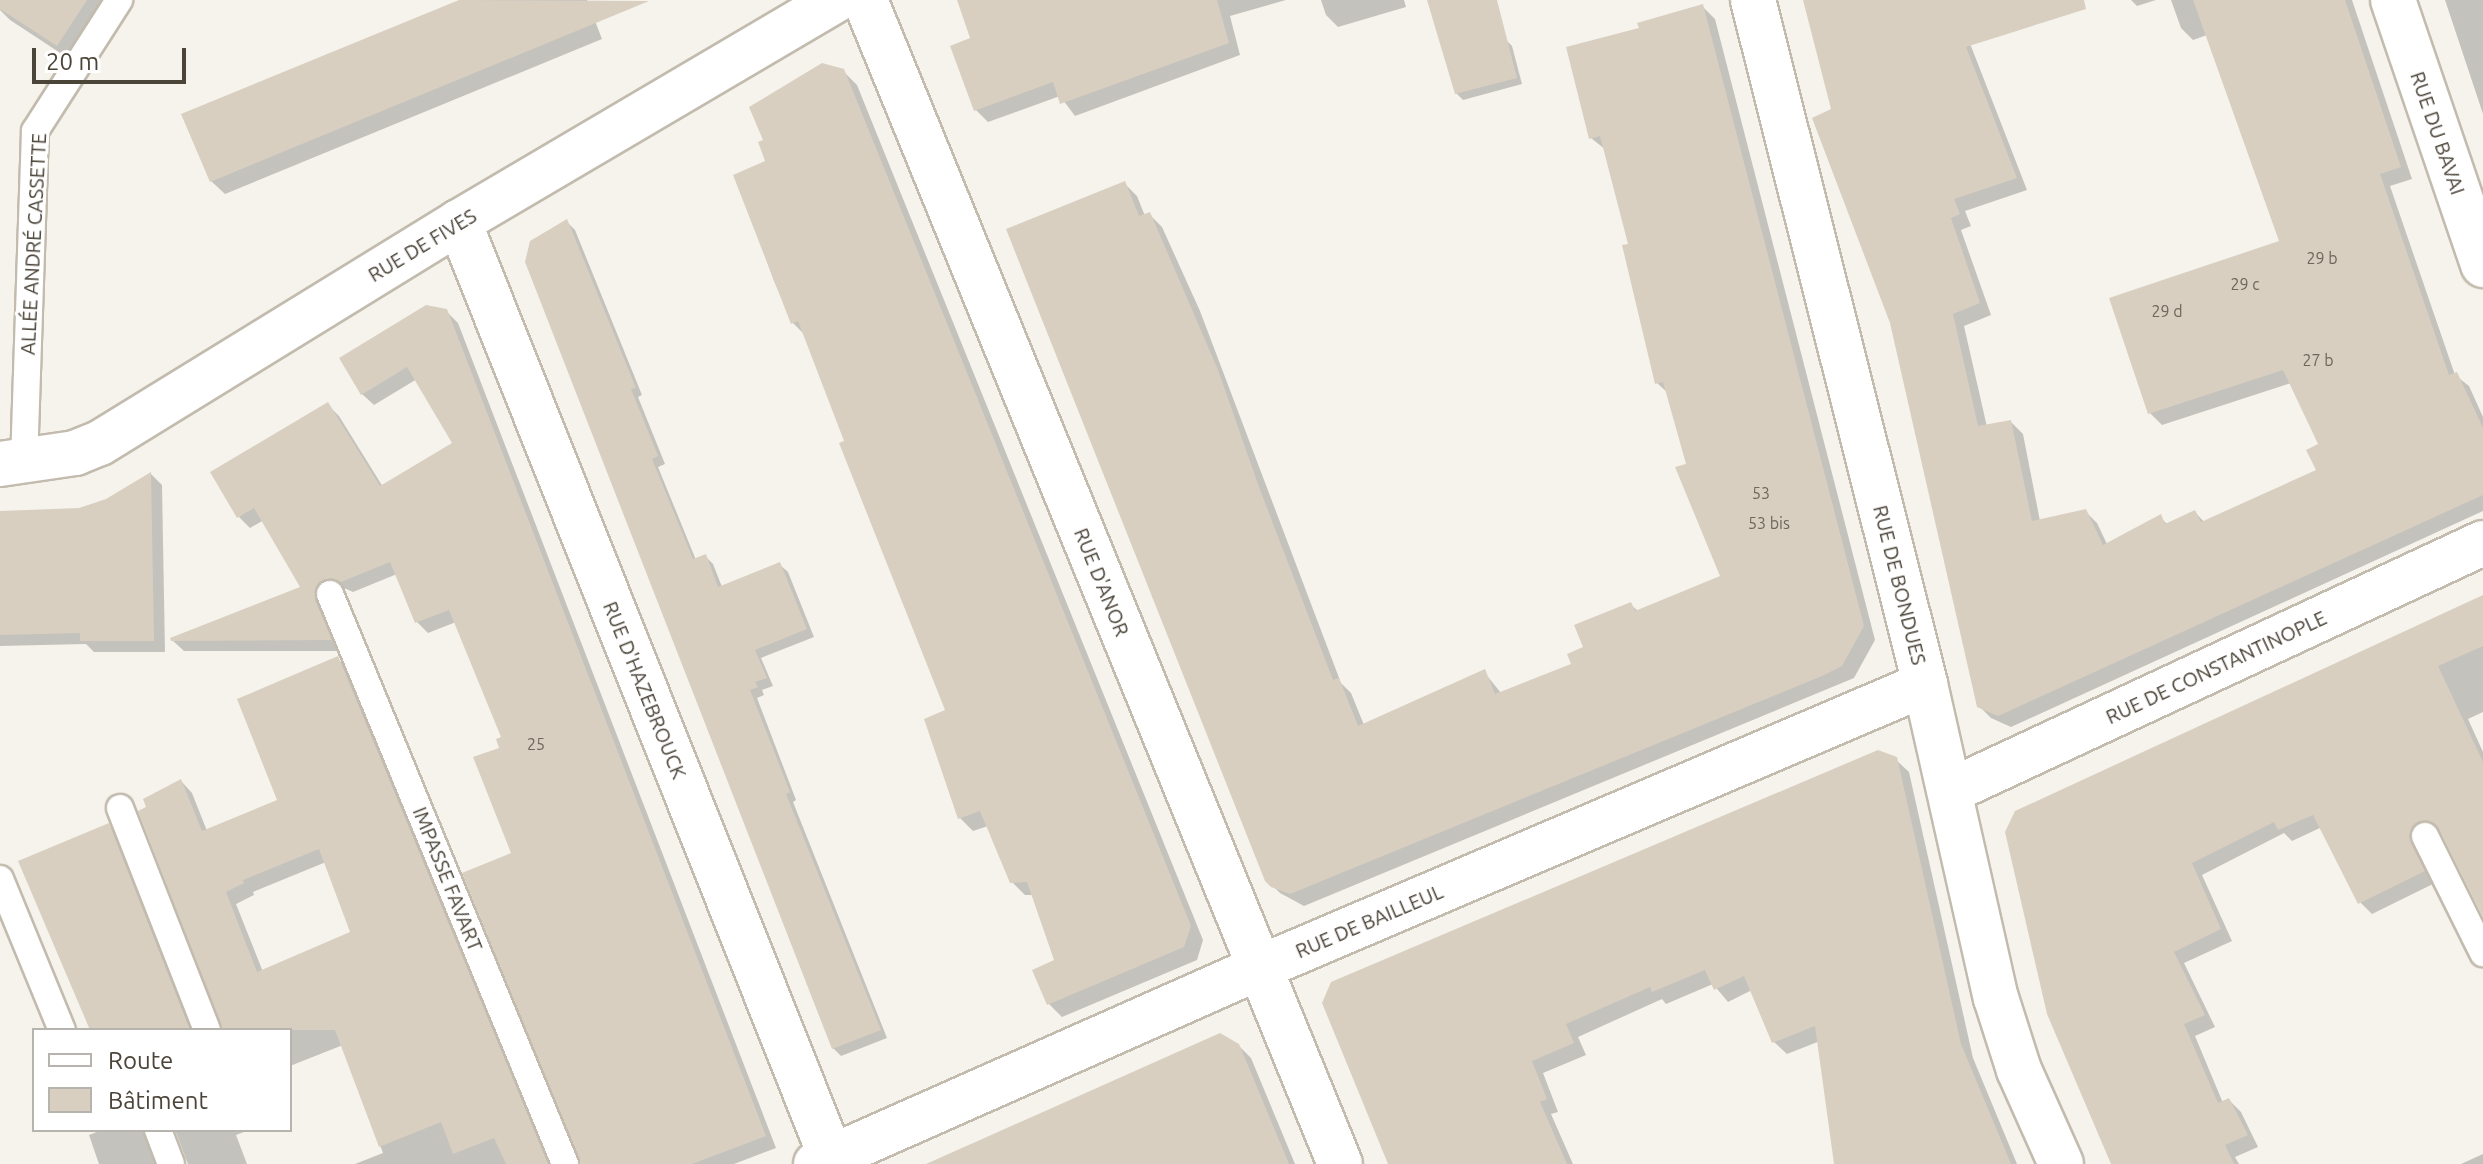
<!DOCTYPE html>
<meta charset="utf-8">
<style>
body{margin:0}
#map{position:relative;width:2483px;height:1164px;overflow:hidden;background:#f6f3ec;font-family:Ubuntu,sans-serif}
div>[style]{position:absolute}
.shadow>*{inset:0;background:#0003}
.building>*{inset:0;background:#d8cfc1}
.roads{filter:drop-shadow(2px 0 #c2bbae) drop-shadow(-2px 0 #c2bbae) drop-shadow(0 2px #c2bbae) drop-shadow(0 -2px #c2bbae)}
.service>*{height:26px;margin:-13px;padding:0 13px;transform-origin:13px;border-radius:13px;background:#fff}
.minor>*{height:44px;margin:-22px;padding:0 22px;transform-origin:22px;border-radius:22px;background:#fff}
span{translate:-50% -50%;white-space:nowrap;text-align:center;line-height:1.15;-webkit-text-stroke:6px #fff;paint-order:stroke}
.number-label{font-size:16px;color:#6e675b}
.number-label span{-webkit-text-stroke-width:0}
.street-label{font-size:20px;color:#4b4439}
.legend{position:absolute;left:32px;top:1028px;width:260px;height:104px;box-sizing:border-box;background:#fff;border:2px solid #b7b4b0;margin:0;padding:10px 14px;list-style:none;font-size:24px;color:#4b4439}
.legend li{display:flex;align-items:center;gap:16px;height:40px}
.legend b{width:40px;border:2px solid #b7b4b0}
.scale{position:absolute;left:32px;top:48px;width:154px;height:36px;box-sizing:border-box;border:4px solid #4b4439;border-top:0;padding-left:10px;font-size:24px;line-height:28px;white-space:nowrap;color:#4b4439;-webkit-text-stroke:6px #fff;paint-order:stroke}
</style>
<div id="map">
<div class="shadow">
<i style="clip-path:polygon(0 0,118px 0,77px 64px,10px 20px,0 10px)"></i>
<i style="clip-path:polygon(464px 0,587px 0,602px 39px,225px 194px,211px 181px,184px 115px)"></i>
<i style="clip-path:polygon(959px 0,1286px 0,1230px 16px,1240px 55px,1075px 116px,1060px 96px,988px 122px,975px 109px,973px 39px)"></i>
<i style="clip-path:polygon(1321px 0,1404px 0,1406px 7px,1338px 27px,1326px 15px)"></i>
<i style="clip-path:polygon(1804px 0,1929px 0,1971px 46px,2027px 190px,1965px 211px,1971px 226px,1961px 230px,1991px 315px,1964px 326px,1987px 427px,2011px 422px,2023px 434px,2040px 521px,2085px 511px,2097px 523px,2107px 544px,2160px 517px,2168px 525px,2195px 512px,2205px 523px,2319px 471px,2320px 445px,2291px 383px,2162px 425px,2150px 413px,2281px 242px,2207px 35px,2193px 40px,2181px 28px,2171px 0,2352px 0,2412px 179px,2390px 186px,2455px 375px,2469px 386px,2483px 417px,2483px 511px,2011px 727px,1991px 718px,1979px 706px,1892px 323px)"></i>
<i style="clip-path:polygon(2131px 0,2156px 0,2137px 6px)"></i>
<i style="clip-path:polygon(2445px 0,2483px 0,2483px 114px)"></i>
<i style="clip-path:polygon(1703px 7px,1715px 19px,1875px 640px,1854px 678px,1304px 906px,1280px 893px,1267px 880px,1124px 183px,1137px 196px,1145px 216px,1149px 214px,1162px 227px,1200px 311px,1341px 683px,1351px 693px,1364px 725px,1484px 672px,1501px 693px,1573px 665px,1630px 604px,1638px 611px,1722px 577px,1668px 393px,1657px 383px,1631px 245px,1606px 150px,1591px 138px,1641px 29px)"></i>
<i style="clip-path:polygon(1506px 40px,1512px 46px,1522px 84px,1463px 100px,1456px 93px)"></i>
<i style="clip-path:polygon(843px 71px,857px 85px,1203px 940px,1197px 960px,1062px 1017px,1049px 1004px,1056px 961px,1033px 895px,1025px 895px,1011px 881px,988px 826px,973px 831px,960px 818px,948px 711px,807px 337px,793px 323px,774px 281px,736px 176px,768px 162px)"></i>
<i style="clip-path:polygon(567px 222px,575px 230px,642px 395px,638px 397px,665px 464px,658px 467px,696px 560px,705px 556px,713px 564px,722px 587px,779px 564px,788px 572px,814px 637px,761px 658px,773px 686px,762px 690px,764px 695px,757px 698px,796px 800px,793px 802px,887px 1038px,841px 1056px,833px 1048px)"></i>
<i style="clip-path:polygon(446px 311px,458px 323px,776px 1148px,734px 1164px,582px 1164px,513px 854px,501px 749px,503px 738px,456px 622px,428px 633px,417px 622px,397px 574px,353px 592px,344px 588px,328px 596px,341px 651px,184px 651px,172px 640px,303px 588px,264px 520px,250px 528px,239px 517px,327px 404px,339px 416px,383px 487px,455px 444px,417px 379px,374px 405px,362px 394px)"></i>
<i style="clip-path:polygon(151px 474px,162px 485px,165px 652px,94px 652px,86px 644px,0 646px,0 513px,80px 510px,107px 501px)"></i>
<i style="clip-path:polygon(2483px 597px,2483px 712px,2468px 719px,2483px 752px,2483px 913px,2444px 834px,2438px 831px,2429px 833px,2435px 883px,2372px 914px,2360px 902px,2322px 827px,2292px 841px,2284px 833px,2202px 875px,2232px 941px,2184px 963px,2215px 1027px,2195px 1036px,2223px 1103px,2229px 1100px,2241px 1112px,2258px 1147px,2235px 1157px,2239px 1164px,2113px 1164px,2007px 832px)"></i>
<i style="clip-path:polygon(evenodd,338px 659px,349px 670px,553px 1164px,355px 1164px,383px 1153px,343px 1045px,290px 1066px,290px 1030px,224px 1030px,181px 781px,192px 793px,207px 831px,280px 801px,338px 659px,326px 862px,352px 933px,263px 972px,236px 904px,254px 895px,253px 892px,326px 862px)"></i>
<i style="clip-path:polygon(1895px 759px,1909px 772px,1973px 1058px,2017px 1164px,1853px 1164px,1820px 1041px,1787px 1054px,1774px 1042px,1752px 990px,1728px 1002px,1713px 984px,1666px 1004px,1662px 999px,1578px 1037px,1586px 1055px,1543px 1073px,1558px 1112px,1551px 1114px,1573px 1164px,1391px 1164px)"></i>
<i style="clip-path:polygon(108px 825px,119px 836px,195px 1030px,92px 1030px)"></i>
<i style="clip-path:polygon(1238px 1045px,1251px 1058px,1295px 1164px,931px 1164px)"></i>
<i style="clip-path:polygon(102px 1130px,158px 1130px,160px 1164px,99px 1164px,89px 1135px)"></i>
<i style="clip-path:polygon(175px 1130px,249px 1130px,236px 1135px,247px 1164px,188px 1164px)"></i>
<i style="clip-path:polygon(2483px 1154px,2483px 1164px,2461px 1164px)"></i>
</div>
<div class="building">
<i style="clip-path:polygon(0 0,87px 0,57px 46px,0 9px)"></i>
<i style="clip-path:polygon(459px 0,649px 1px,210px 182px,181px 114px)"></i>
<i style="clip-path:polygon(957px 0,1217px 0,1229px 43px,1060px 104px,1053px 82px,974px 111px,950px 46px,970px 38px)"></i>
<i style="clip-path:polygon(1427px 0,1497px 0,1517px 78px,1455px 94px)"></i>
<i style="clip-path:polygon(1803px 0,2084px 0,2086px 9px,1966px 47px,2017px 178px,1954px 199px,1960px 214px,1951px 218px,1980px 303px,1953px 314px,1978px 426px,2011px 420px,2032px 521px,2086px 509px,2103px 545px,2161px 514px,2165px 524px,2195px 510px,2201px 522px,2316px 470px,2306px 450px,2318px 444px,2283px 370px,2148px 414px,2109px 298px,2279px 241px,2193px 0,2345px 0,2401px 167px,2380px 174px,2449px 375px,2457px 372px,2483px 428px,2483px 495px,1998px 716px,1977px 707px,1890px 323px,1812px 118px,1831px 109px)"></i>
<i style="clip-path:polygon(1703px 4px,1864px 626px,1842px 666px,1822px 676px,1290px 894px,1271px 887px,1265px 881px,1006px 229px,1125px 181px,1139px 216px,1150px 212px,1218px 370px,1259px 487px,1333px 680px,1339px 678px,1358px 726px,1485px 669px,1495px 694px,1571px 664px,1567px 654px,1583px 647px,1574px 625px,1631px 602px,1635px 611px,1720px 576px,1675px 467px,1686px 464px,1663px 382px,1655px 384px,1622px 245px,1628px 244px,1600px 136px,1589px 139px,1566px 47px,1639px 28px,1637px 23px)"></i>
<i style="clip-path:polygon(822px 63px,844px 69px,1191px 926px,1184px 947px,1047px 1005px,1032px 970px,1054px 960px,1027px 882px,1010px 883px,980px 811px,958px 819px,924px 719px,945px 710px,839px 443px,844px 441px,798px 321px,791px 324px,733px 175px,765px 161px,758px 142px,763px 140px,749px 107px)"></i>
<i style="clip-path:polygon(567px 219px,636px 388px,631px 389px,658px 456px,652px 459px,693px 559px,706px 554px,718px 587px,780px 562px,807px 629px,755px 650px,767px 678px,755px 682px,758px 687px,750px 690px,790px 792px,786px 794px,881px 1030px,832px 1049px,525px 262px,530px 241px)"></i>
<i style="clip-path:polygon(426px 305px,447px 309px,766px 1136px,692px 1164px,581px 1164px,462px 873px,511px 853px,473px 757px,499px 748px,496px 739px,501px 737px,449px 610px,415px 623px,390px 562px,341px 582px,331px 578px,317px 585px,315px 600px,332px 640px,171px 641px,170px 638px,300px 587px,254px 508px,237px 518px,210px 472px,328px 402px,380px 486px,452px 443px,407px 367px,361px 395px,339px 358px)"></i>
<i style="clip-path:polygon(151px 472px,154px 641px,80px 641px,80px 633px,0 635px,0 511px,79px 508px,106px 499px)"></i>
<i style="clip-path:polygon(2483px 595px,2483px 646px,2438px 666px,2483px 762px,2483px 917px,2439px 829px,2427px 820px,2417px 822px,2409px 836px,2425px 871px,2358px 904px,2313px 815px,2278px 830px,2274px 822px,2192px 863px,2221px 929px,2174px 952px,2205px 1015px,2184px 1024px,2218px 1103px,2229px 1098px,2248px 1135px,2225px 1145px,2234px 1164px,2111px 1164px,2047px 1014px,2005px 832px,2015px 811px)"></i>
<i style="clip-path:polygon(evenodd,338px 656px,548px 1164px,506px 1164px,494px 1138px,453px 1154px,441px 1122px,379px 1147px,335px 1030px,223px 1030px,138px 811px,146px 807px,143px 799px,181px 779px,202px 831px,277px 800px,237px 699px,338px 656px,319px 849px,350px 932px,257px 972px,226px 892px,244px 883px,243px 880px,319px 849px)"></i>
<i style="clip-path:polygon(1878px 750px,1897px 757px,1961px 1044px,2011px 1164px,1834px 1164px,1815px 1026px,1772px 1043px,1744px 976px,1714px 990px,1705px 970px,1652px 992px,1650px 987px,1566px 1024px,1574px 1043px,1532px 1061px,1547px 1099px,1540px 1102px,1567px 1164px,1388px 1164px,1322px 1003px,1331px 982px)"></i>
<i style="clip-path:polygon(109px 823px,190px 1030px,90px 1030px,18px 861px)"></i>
<i style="clip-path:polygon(1220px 1033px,1239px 1044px,1289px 1164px,926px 1164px)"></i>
</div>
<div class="roads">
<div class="service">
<i style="left:24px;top:463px;width:332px;rotate:-88.1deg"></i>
<i style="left:35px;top:131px;width:156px;rotate:-57.3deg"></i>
<i style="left:330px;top:594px;width:617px;rotate:67.59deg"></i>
<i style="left:120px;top:808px;width:238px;rotate:68.6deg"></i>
<i style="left:2425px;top:836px;width:131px;rotate:63.6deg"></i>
<i style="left:0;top:879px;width:163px;rotate:67.7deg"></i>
<i style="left:158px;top:1130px;width:36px;rotate:69deg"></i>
</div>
<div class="minor">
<i style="left:865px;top:0;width:1257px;rotate:67.8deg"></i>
<i style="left:1753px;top:0;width:705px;rotate:75.88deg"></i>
<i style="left:1925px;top:684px;width:322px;rotate:77.3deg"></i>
<i style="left:1996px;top:998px;width:76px;rotate:72.3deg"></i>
<i style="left:2019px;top:1070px;width:103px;rotate:65.9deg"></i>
<i style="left:2393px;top:0;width:280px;rotate:71.2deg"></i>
<i style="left:459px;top:222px;width:1006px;rotate:68.3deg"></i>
<i style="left:0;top:464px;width:76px;rotate:-8.3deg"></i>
<i style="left:75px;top:453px;width:27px;rotate:-22deg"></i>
<i style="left:100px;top:443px;width:422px;rotate:-31.6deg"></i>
<i style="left:459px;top:222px;width:438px;rotate:-30.5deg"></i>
<i style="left:1950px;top:791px;width:588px;rotate:-24.95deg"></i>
<i style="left:816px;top:1164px;width:484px;rotate:-23.9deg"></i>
<i style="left:1259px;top:968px;width:724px;rotate:-23.09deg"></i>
</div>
</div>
<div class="number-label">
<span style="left:2322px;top:258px">29 b</span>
<span style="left:2245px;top:284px">29 c</span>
<span style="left:2167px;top:311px">29 d</span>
<span style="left:2318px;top:360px">27 b</span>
<span style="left:1761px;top:493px">53</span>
<span style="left:1769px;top:523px">53 bis</span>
<span style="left:536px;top:744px">25</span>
</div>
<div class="street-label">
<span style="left:2438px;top:133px;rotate:71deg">RUE DU BAVAI</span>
<span style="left:33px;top:244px;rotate:-87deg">ALLÉE ANDRÉ CASSETTE</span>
<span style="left:422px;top:245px;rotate:-31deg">RUE DE FIVES</span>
<span style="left:1102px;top:582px;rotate:68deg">RUE D'ANOR</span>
<span style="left:1900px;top:585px;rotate:76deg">RUE DE BONDUES</span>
<span style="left:2216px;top:667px;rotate:-25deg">RUE DE CONSTANTINOPLE</span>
<span style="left:645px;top:690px;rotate:68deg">RUE D'HAZEBROUCK</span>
<span style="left:448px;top:879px;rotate:68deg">IMPASSE FAVART</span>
<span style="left:1369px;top:921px;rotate:-23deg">RUE DE BAILLEUL</span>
</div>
<ul class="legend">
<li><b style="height:10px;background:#fff"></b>Route</li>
<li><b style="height:22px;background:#d8cfc1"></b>Bâtiment</li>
</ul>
<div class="scale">20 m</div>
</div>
